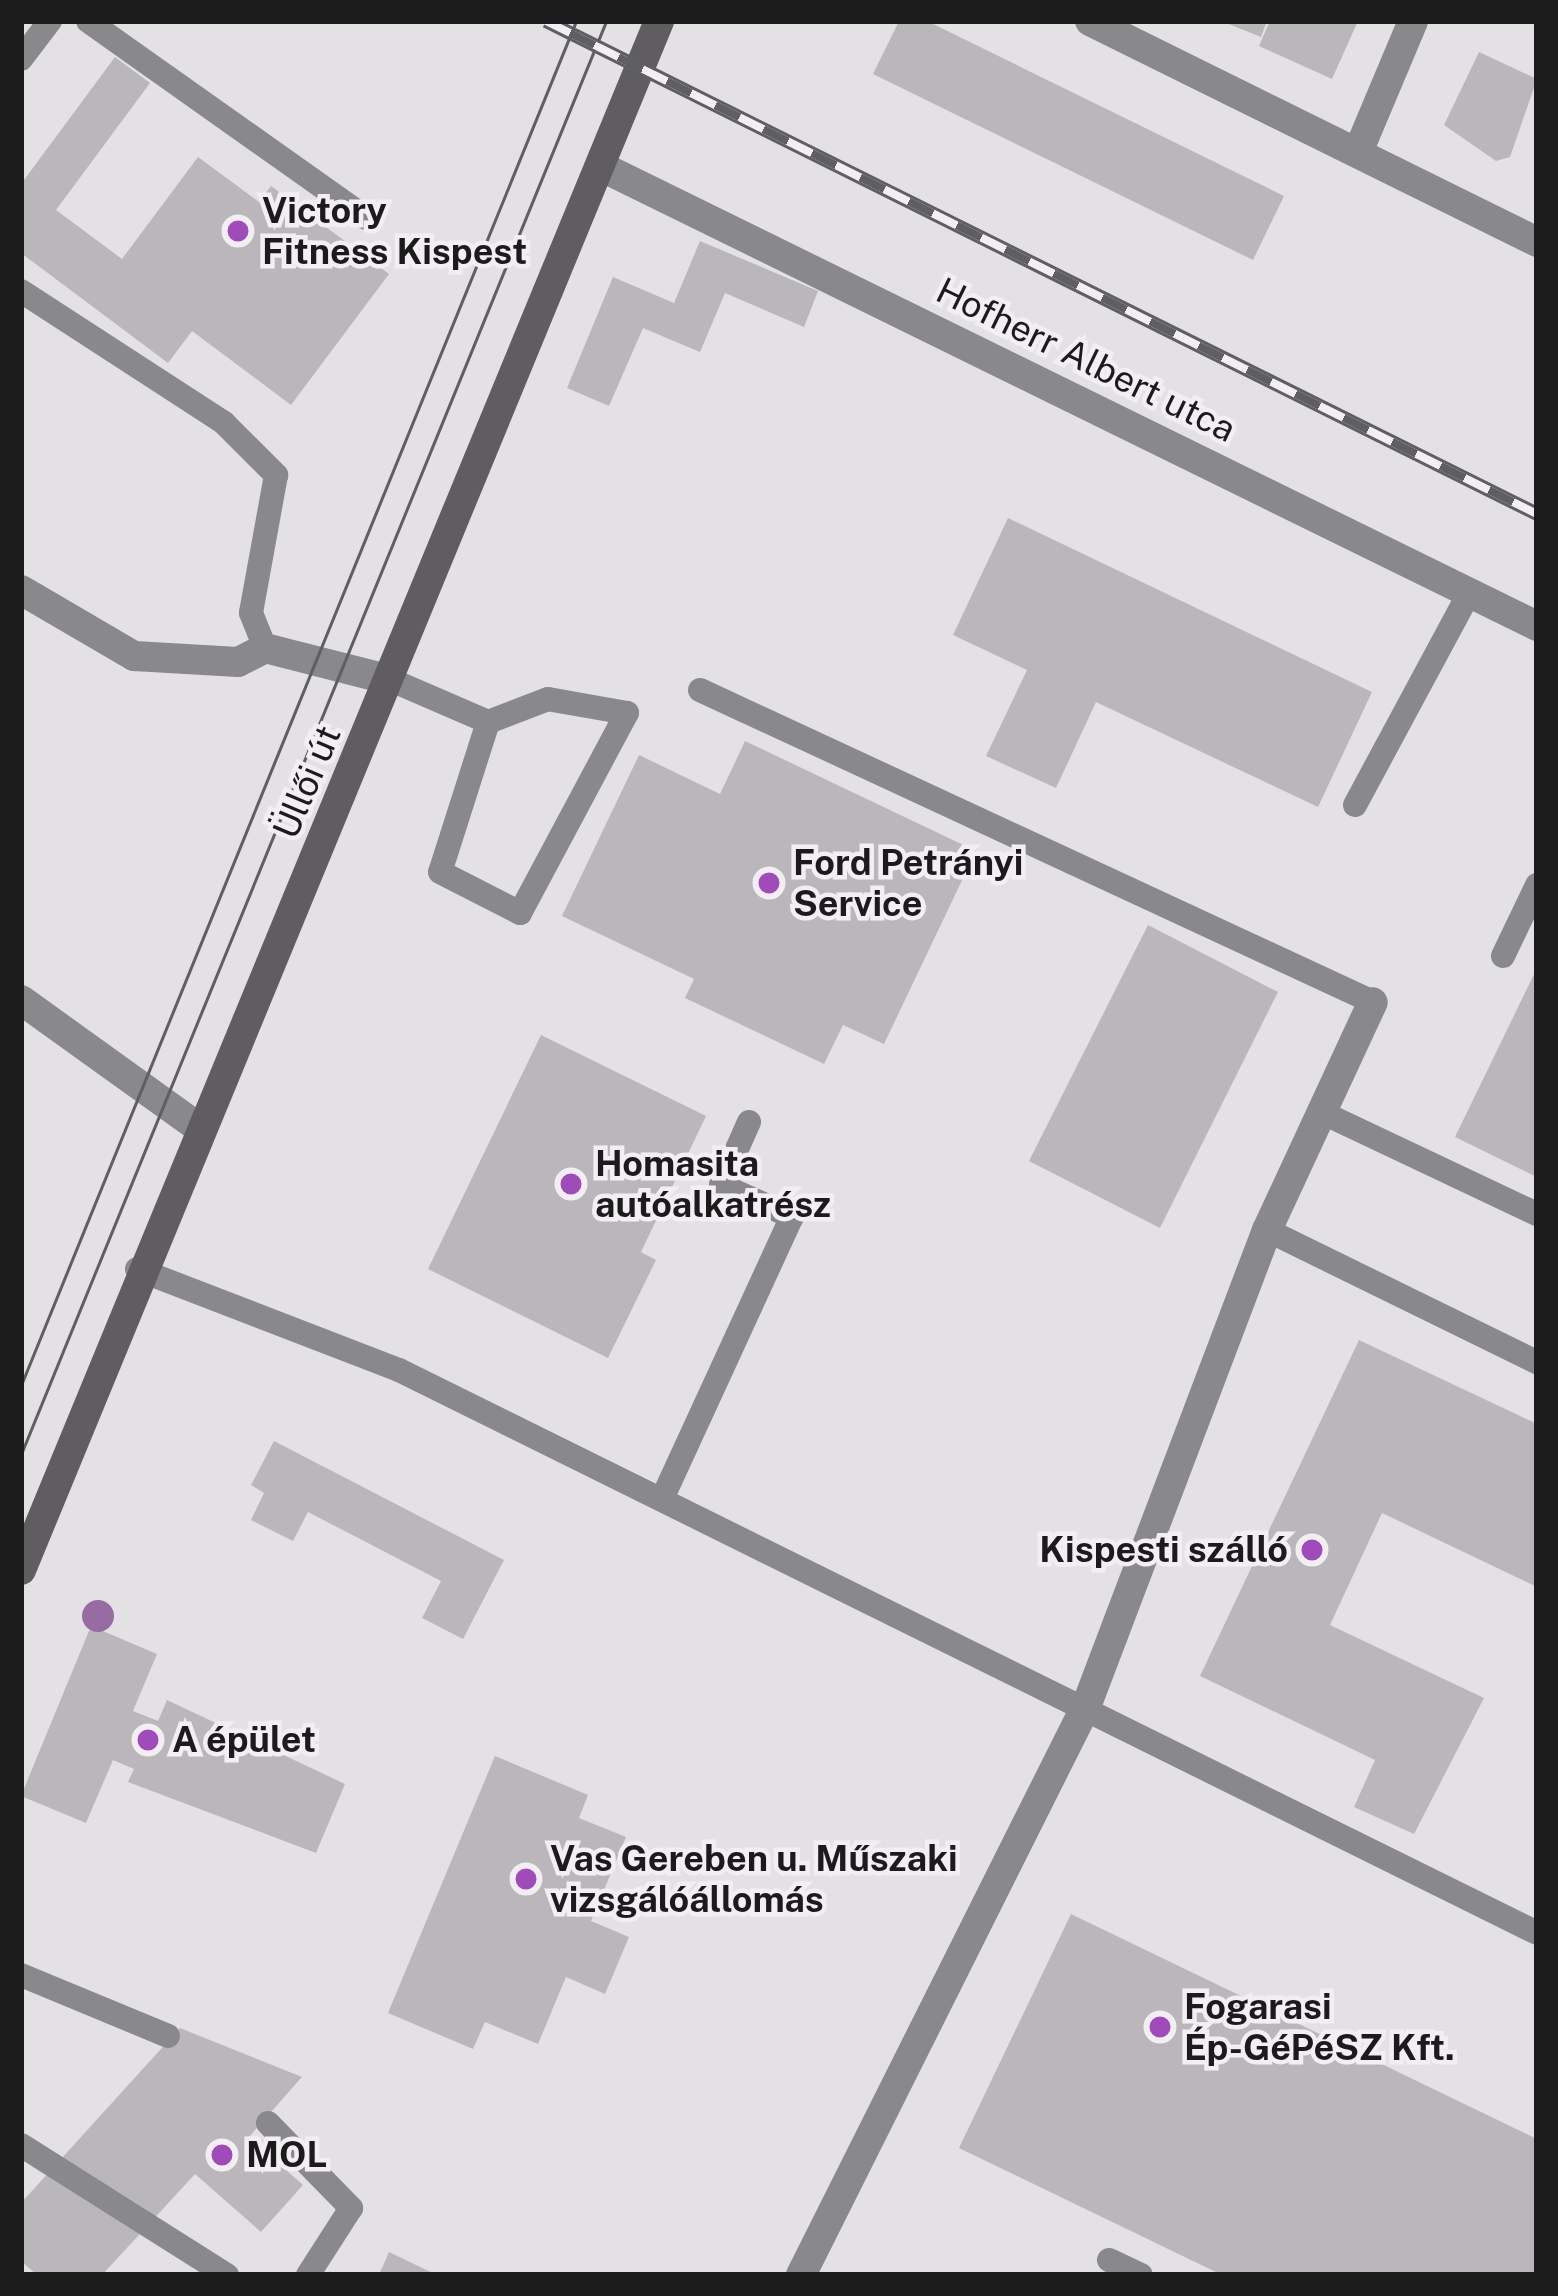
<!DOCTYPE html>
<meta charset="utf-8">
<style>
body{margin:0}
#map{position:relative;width:1558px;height:2296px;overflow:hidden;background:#e4e1e5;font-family:"Public Sans",sans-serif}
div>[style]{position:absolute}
.building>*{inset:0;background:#bab7bb}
.service>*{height:24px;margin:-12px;padding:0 12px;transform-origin:12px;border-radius:12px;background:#89888a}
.minor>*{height:30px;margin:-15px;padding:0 15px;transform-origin:15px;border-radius:15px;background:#89888a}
.secondary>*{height:30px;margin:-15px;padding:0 15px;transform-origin:15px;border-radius:15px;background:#5f5d60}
.tram>*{height:3px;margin:-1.5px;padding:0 1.5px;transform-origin:1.5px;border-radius:1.5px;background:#5f5e60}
.rail>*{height:14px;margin-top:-7px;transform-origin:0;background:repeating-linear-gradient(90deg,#f2eef3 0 27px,#5f5e60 0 54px);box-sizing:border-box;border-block:3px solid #5f5e60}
.trees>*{width:32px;height:32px;margin:-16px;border-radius:50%;background:#976ca2}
.dots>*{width:33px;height:33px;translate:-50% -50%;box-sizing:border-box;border:6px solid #f2eef3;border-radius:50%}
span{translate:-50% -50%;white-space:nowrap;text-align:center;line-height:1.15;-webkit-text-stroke:9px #f2eef3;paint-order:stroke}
.poi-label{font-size:36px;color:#1c1b1c;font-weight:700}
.left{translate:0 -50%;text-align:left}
.right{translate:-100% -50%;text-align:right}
.street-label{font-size:36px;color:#1c1b1c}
.frame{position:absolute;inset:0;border:24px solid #1c1b1c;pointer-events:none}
</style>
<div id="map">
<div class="building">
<i style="clip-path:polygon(899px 21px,927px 21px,1284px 196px,1253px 260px,873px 74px)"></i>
<i style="clip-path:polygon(1221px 21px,1267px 21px,1261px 37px)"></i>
<i style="clip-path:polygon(1270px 21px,1358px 21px,1332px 79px,1259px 46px)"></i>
<i style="clip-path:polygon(1479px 52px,1537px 79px,1510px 157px,1496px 161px,1444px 125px)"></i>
<i style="clip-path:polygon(115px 57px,150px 83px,56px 210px,122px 259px,198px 157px,259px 202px,271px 186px,389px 274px,291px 405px,192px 331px,168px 363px,21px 253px,21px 184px)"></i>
<i style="clip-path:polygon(700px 241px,818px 291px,804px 327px,725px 293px,700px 352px,643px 328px,609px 406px,567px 388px,613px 277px,674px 303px)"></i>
<i style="clip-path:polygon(1008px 518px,1372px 692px,1318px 807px,1096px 702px,1056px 788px,986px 756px,1027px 670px,953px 635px)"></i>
<i style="clip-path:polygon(745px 741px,976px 851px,884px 1044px,843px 1025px,824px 1064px,685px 998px,694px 979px,562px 916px,639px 755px,720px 794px)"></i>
<i style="clip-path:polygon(1148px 925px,1278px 992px,1160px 1228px,1029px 1161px)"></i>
<i style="clip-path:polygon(1537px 968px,1537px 1177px,1455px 1137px)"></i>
<i style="clip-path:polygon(541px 1035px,706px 1116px,641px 1252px,656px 1260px,608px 1358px,428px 1269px)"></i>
<i style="clip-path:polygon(1359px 1340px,1537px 1424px,1537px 1587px,1382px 1513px,1330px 1625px,1484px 1698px,1414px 1834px,1354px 1807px,1375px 1760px,1200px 1676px)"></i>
<i style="clip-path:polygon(274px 1441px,504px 1560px,463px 1639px,422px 1618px,441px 1581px,308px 1512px,293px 1541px,251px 1520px,264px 1493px,251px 1485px)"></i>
<i style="clip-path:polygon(91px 1626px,157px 1654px,133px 1711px,158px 1721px,167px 1700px,345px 1784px,316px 1853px,128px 1782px,134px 1769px,113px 1760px,86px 1823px,21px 1796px)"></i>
<i style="clip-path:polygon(495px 1756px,588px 1795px,579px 1818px,626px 1837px,591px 1921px,629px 1937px,605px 1994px,566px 1977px,538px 2044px,485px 2022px,473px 2049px,388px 2013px)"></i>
<i style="clip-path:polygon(1071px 1914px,1537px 2139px,1537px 2275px,1222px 2275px,959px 2148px)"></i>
<i style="clip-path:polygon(180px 2028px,302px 2077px,249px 2137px,303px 2185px,261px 2232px,195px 2174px,102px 2275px,37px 2275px,21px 2261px,21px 2203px)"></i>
<i style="clip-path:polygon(389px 2252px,437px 2275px,379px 2275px)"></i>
</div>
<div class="service">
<i style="left:88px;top:21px;width:341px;rotate:35.3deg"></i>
<i style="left:21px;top:59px;width:48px;rotate:-52.7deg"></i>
<i style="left:21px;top:291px;width:242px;rotate:33deg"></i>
<i style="left:224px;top:423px;width:74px;rotate:45deg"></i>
<i style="left:276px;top:475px;width:140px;rotate:100.3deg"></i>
<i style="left:251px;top:613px;width:38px;rotate:68deg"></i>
<i style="left:391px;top:680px;width:106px;rotate:23.4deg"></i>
<i style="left:488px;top:722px;width:157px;rotate:107.7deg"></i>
<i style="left:440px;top:872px;width:90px;rotate:27.1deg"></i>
<i style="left:520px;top:913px;width:227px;rotate:-61.9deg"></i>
<i style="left:627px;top:713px;width:80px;rotate:-170deg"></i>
<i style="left:548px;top:699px;width:64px;rotate:159deg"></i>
<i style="left:700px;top:690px;width:742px;rotate:24.87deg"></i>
<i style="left:1355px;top:805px;width:241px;rotate:-61.7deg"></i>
<i style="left:1503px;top:956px;width:79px;rotate:-64.4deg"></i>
<i style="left:1321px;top:1112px;width:239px;rotate:25.3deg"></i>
<i style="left:1267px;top:1230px;width:301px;rotate:26.1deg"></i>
<i style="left:137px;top:1269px;width:281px;rotate:21.1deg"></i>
<i style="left:399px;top:1370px;width:1270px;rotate:26.32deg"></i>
<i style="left:662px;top:1499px;width:311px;rotate:-65.3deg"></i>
<i style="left:792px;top:1217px;width:78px;rotate:-155.7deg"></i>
<i style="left:721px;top:1185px;width:69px;rotate:-66deg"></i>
<i style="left:21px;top:1975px;width:159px;rotate:22.5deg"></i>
<i style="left:268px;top:2123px;width:119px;rotate:45.7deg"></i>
<i style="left:351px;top:2208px;width:80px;rotate:122.7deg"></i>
<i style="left:21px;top:2145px;width:244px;rotate:32.3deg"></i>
<i style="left:1109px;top:2260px;width:35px;rotate:25deg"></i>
</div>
<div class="minor">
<i style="left:1090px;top:21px;width:499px;rotate:26.3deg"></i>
<i style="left:1358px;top:152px;width:142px;rotate:-67.2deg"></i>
<i style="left:600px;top:166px;width:1044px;rotate:26.15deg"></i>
<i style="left:21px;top:590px;width:131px;rotate:30.3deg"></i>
<i style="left:134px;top:656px;width:104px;rotate:3.3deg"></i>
<i style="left:238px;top:662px;width:30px;rotate:-27deg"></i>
<i style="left:265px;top:648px;width:130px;rotate:14.3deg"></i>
<i style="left:21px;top:1000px;width:214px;rotate:35.7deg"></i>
<i style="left:801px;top:2275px;width:639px;rotate:-63.39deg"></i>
<i style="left:1087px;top:1704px;width:507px;rotate:-69.21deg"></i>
<i style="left:1267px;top:1230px;width:251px;rotate:-65.1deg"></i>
</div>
<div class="secondary">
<i style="left:21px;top:1570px;width:1675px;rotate:-67.61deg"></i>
</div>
<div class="tram">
<i style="left:21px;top:1385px;width:1473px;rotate:-67.86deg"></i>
<i style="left:21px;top:1454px;width:1548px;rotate:-67.79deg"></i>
</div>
<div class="rail">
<i style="left:546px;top:21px;width:1107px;rotate:26.45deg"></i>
</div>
<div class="trees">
<i style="left:98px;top:1616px"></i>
</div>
<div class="dots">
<i style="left:238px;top:231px;background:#9f4bb9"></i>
<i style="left:769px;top:883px;background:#9f4bb9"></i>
<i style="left:571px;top:1184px;background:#9f4bb9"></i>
<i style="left:1312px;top:1550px;background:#9f4bb9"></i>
<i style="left:148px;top:1740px;background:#9f4bb9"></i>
<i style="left:526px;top:1879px;background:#9f4bb9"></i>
<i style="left:1160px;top:2027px;background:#9f4bb9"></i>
<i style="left:222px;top:2155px;background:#9f4bb9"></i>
</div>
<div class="poi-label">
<span class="left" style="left:262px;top:231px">Victory<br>Fitness Kispest</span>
<span class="left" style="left:793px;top:883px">Ford Petrányi<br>Service</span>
<span class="left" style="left:595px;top:1184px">Homasita<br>autóalkatrész</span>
<span class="right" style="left:1288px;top:1550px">Kispesti szálló</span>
<span class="left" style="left:172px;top:1740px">A épület</span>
<span class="left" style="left:550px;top:1879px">Vas Gereben u. Műszaki<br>vizsgálóállomás</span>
<span class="left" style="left:1184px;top:2027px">Fogarasi<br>Ép-GéPéSZ Kft.</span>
<span class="left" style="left:246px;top:2155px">MOL</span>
</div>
<div class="street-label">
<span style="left:1086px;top:360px;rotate:26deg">Hofherr Albert utca</span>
<span style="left:307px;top:782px;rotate:-67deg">Üllői út</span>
</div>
<div class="frame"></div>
</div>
